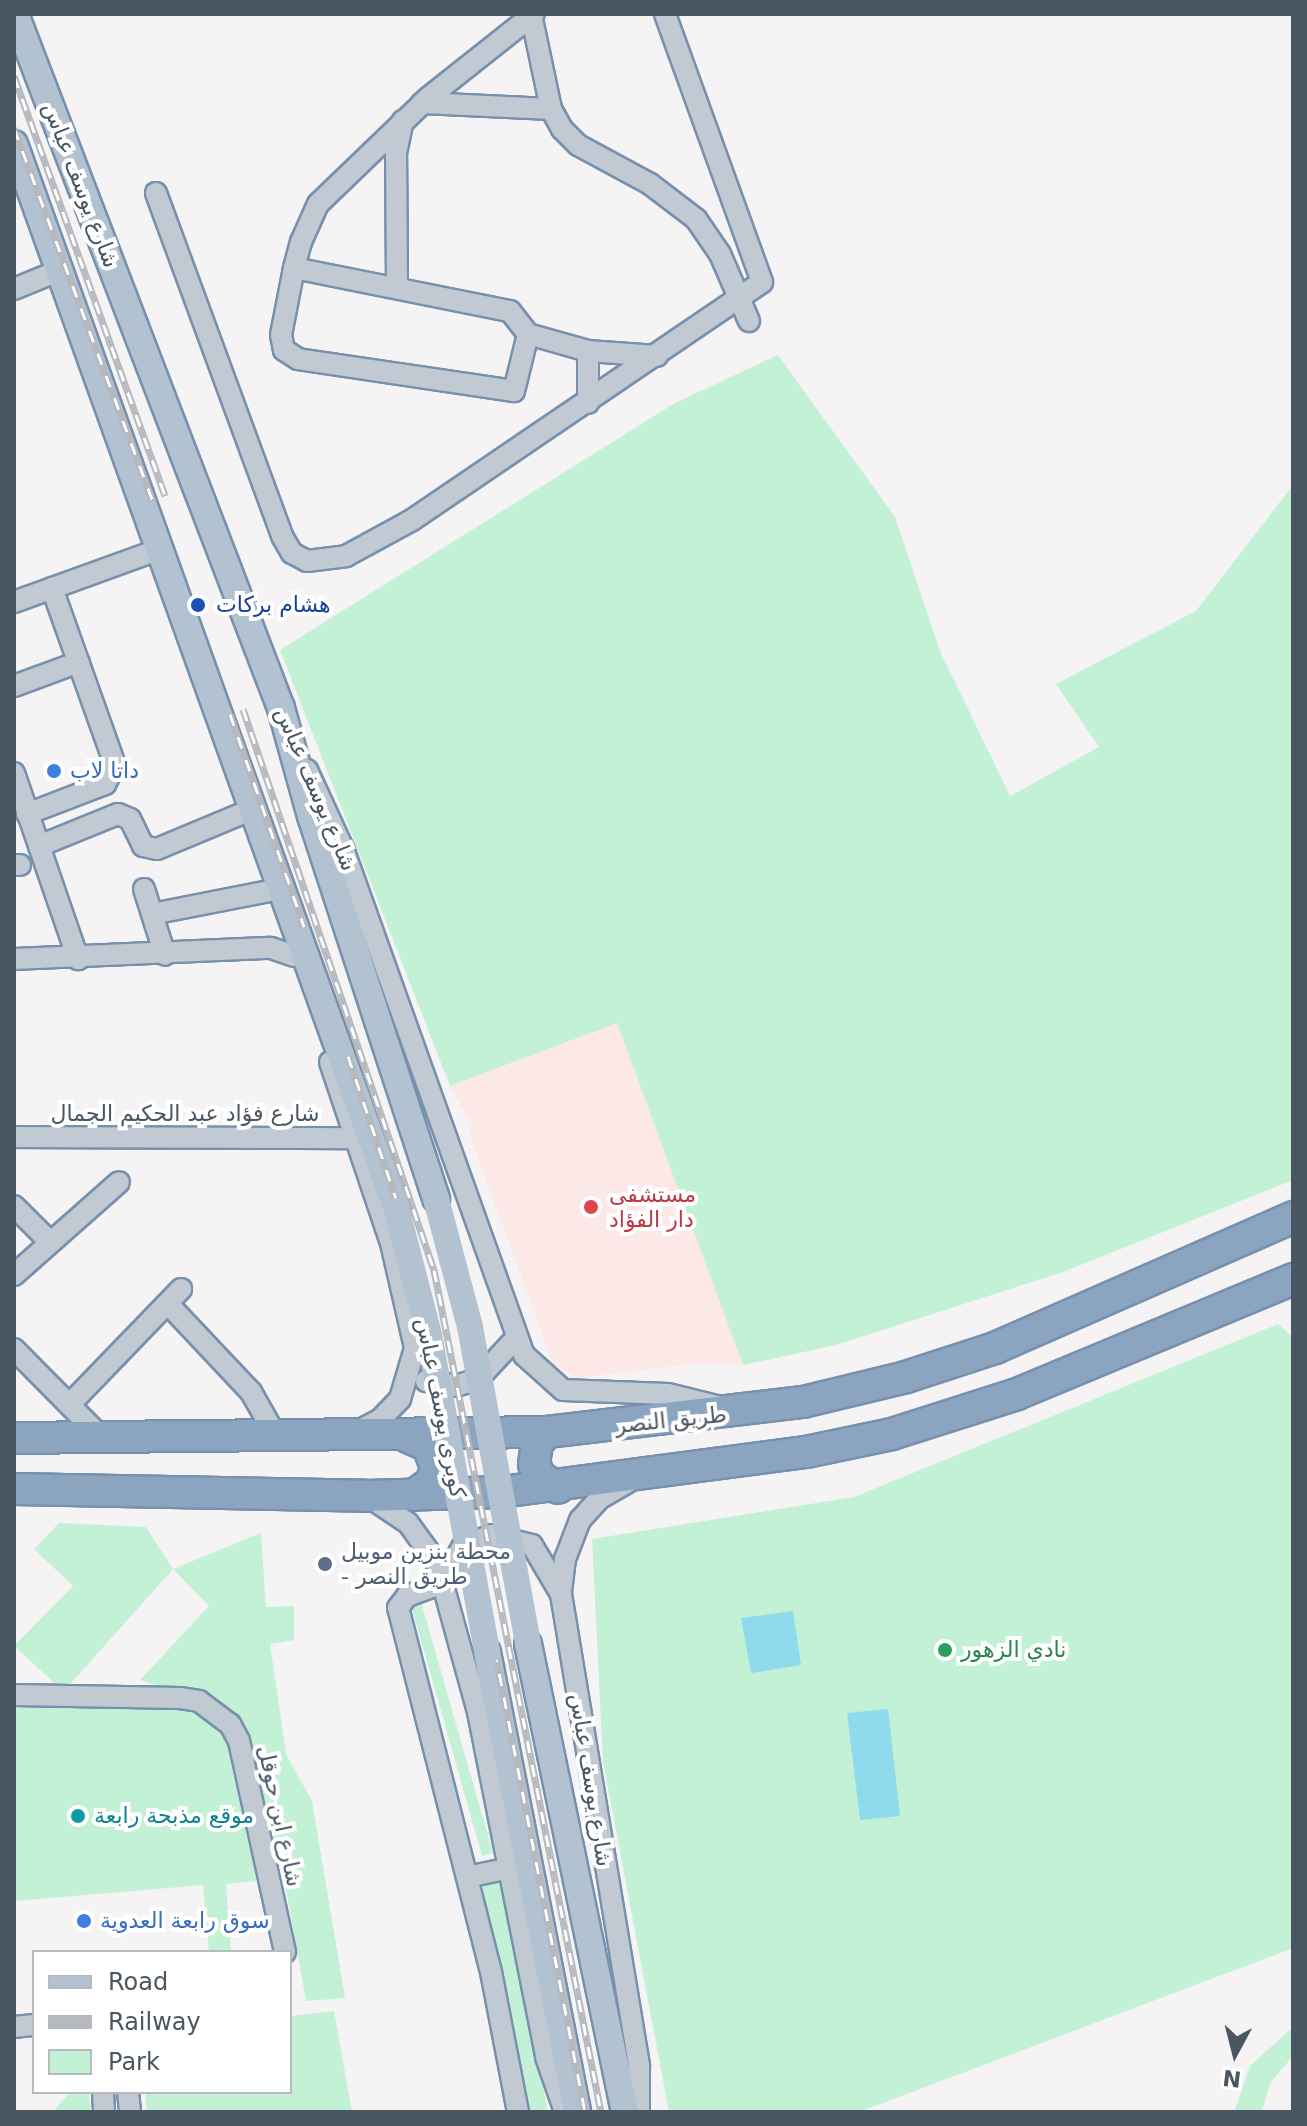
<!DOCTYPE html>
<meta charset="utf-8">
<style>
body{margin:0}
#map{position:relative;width:1307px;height:2126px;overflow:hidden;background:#f5f3f3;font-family:"DejaVu Sans",Cairo,sans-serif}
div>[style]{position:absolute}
.medical>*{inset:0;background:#fce8e6}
.green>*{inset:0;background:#c3f1d5}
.water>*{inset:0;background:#90daee}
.roads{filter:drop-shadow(2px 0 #7690ad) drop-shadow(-2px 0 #7690ad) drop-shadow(0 2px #7690ad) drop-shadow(0 -2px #7690ad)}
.minor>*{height:20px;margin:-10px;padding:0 10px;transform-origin:10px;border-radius:10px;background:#c1cad2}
.major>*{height:26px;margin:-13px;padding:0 13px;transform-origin:13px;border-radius:13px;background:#b3c2d1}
.highway>*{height:30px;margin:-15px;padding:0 15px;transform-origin:15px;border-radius:15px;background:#8ba5c1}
.rail>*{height:7px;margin-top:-3.5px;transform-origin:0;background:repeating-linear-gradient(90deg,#fff 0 12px,#b5b8bd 0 24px);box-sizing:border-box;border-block:2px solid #b5b8bd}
.major-bridge>*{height:26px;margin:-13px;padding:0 13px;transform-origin:13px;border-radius:13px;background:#b3c2d1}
.dots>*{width:22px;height:22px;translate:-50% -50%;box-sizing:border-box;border:4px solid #fff;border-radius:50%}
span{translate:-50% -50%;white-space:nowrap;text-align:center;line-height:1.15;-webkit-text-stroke:8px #fff;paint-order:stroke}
.street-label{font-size:22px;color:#4a5661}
.transit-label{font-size:22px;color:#164399}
.left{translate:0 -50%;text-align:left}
.shop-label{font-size:22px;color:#366cbe}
.health-label{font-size:22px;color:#be3a42}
.service-label{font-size:22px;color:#4e5e75}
.leisure-label{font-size:22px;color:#27864d}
.culture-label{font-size:22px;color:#0d838f}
.frame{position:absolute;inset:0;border:16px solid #4a5661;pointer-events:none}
.legend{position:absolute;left:32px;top:1950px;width:260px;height:144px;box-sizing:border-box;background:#fff;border:2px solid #b7bbc0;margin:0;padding:10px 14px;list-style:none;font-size:24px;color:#4a5661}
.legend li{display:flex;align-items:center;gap:16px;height:40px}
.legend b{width:40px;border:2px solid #b7bbc0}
.north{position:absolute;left:1195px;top:2014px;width:80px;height:80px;-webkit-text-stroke:6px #fff;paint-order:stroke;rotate:187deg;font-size:22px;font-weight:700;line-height:32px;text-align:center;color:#4a5661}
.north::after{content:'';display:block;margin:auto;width:28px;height:36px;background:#4a5661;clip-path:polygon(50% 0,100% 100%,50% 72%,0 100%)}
</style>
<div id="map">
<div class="medical">
<i style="clip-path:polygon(617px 1023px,674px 1175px,743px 1365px,690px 1364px,578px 1378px,554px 1365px,468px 1131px,473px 1127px,450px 1086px)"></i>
</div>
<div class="green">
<i style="clip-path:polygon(778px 355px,895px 517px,940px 651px,1010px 796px,1099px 747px,1056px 684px,1196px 611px,1293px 485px,1293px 1180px,1063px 1272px,836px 1345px,743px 1365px,617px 1023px,450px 1086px,280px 650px,675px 403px)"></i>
<i style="clip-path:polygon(1278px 1324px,1293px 1337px,1293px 1948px,859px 2112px,669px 2112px,603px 1761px,592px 1539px,854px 1497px)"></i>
<i style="clip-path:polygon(evenodd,59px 1523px,146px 1527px,173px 1569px,261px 1533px,266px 1607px,294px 1606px,294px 1640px,270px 1644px,286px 1754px,312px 1801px,345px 1998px,306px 2001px,284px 1878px,226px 1884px,231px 1952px,209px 1952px,203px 1885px,14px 1901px,14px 1693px,62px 1690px,14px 1646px,73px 1586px,34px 1549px,59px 1523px,173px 1569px,209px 1606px,140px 1680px,163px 1687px,64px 1691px,173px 1569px)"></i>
<i style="clip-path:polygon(421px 1602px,493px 1853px,482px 1856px,411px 1605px)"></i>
<i style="clip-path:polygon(501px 1880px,548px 2112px,526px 2112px,480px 1884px)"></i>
<i style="clip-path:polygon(334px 2011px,352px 2112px,147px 2112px,145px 2092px,290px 2092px,290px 2016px)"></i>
<i style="clip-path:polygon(1293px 2027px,1293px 2056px,1270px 2083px,1262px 2112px,1234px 2112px,1250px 2066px)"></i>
<i style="clip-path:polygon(70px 2092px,89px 2092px,91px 2112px,53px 2112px)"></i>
</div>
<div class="water">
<i style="clip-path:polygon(793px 1611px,801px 1665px,751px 1673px,741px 1618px)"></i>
<i style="clip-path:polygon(888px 1709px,900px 1816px,860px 1820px,847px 1713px)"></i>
</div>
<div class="roads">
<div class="minor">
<i style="left:531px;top:14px;width:97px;rotate:78.1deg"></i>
<i style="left:551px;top:109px;width:23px;rotate:61deg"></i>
<i style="left:562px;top:129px;width:23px;rotate:45deg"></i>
<i style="left:578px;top:145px;width:82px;rotate:28.4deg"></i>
<i style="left:650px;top:184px;width:58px;rotate:37.3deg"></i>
<i style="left:696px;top:219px;width:42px;rotate:55.6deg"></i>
<i style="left:720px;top:254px;width:73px;rotate:66.6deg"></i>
<i style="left:422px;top:103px;width:129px;rotate:2.7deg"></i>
<i style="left:156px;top:193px;width:365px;rotate:69.8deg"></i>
<i style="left:282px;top:536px;width:20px;rotate:60deg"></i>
<i style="left:292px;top:553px;width:17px;rotate:28deg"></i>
<i style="left:307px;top:561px;width:39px;rotate:-7deg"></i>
<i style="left:346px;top:556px;width:75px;rotate:-28.6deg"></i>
<i style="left:412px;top:520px;width:423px;rotate:-34.2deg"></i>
<i style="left:762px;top:282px;width:285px;rotate:-109.9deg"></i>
<i style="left:294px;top:268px;width:220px;rotate:11.3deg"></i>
<i style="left:510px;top:311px;width:29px;rotate:52deg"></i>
<i style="left:528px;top:334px;width:59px;rotate:103.8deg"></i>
<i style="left:514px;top:391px;width:218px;rotate:-171.6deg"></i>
<i style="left:298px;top:359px;width:17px;rotate:-147deg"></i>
<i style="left:284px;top:350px;width:15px;rotate:-101deg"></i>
<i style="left:281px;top:335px;width:63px;rotate:-79deg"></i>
<i style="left:293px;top:273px;width:5px;rotate:-79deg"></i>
<i style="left:294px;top:268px;width:27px;rotate:-75deg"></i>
<i style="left:301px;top:242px;width:42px;rotate:-65.9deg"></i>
<i style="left:318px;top:204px;width:153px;rotate:-43.9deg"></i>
<i style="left:428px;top:98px;width:135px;rotate:-38.4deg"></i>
<i style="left:397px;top:286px;width:133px;rotate:-90.4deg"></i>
<i style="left:396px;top:153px;width:33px;rotate:-78deg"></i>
<i style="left:14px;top:289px;width:48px;rotate:-22.2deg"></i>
<i style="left:528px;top:334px;width:62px;rotate:15.8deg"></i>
<i style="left:588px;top:351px;width:69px;rotate:4.1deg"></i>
<i style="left:588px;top:351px;width:52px;rotate:90deg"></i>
<i style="left:14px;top:602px;width:153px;rotate:-19.9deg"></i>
<i style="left:14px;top:686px;width:69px;rotate:-20.3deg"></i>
<i style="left:307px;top:770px;width:89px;rotate:65.4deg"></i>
<i style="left:344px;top:851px;width:535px;rotate:70.35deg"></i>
<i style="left:524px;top:1355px;width:52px;rotate:41.9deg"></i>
<i style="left:563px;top:1390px;width:105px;rotate:2.2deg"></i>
<i style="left:668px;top:1394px;width:54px;rotate:14deg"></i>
<i style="left:14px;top:773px;width:197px;rotate:71deg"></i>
<i style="left:27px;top:814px;width:84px;rotate:-21deg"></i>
<i style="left:105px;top:784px;width:21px;rotate:-62deg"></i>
<i style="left:115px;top:765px;width:188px;rotate:-109.6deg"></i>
<i style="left:39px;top:846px;width:85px;rotate:-22.1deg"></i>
<i style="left:118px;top:814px;width:13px;rotate:23deg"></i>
<i style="left:130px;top:819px;width:30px;rotate:64deg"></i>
<i style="left:143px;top:846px;width:14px;rotate:12deg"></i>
<i style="left:157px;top:849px;width:91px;rotate:-22.6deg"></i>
<i style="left:14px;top:865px;width:6px"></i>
<i style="left:144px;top:889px;width:69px;rotate:72.3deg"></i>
<i style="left:152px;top:914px;width:119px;rotate:-11.1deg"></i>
<i style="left:14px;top:959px;width:257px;rotate:-2.5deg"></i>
<i style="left:271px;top:948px;width:24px;rotate:19deg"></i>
<i style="left:330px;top:1062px;width:191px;rotate:71.4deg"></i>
<i style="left:391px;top:1243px;width:108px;rotate:77.1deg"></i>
<i style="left:415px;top:1348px;width:53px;rotate:106.4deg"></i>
<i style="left:400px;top:1399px;width:28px;rotate:134deg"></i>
<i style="left:381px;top:1419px;width:27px;rotate:152deg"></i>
<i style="left:14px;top:1137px;width:342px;rotate:0.2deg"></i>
<i style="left:14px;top:1206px;width:49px;rotate:45deg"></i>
<i style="left:14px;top:1275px;width:140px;rotate:-41.5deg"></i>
<i style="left:169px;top:1305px;width:120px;rotate:46.7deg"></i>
<i style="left:251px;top:1392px;width:53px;rotate:60.5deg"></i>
<i style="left:14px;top:1349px;width:125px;rotate:45.3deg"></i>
<i style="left:426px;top:1381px;width:30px;rotate:9deg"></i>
<i style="left:456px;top:1386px;width:23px;rotate:-18deg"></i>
<i style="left:478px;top:1379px;width:57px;rotate:-47.1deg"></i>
<i style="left:70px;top:1404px;width:160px;rotate:-46deg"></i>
<i style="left:628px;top:1482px;width:34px;rotate:150deg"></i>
<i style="left:599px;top:1499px;width:28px;rotate:132deg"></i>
<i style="left:580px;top:1520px;width:42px;rotate:111deg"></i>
<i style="left:565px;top:1559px;width:35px;rotate:97deg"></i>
<i style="left:561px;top:1594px;width:479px;rotate:80.6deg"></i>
<i style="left:639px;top:2067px;width:45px;rotate:90deg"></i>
<i style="left:369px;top:1497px;width:47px;rotate:33.7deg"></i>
<i style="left:408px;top:1523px;width:49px;rotate:54.1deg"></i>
<i style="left:437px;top:1563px;width:155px;rotate:74.6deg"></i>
<i style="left:478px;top:1712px;width:352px;rotate:78.8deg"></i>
<i style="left:546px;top:2057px;width:58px;rotate:70.9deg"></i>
<i style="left:14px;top:1695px;width:166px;rotate:1deg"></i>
<i style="left:180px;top:1698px;width:19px;rotate:9deg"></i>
<i style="left:199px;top:1701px;width:39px;rotate:37deg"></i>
<i style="left:230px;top:1724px;width:19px;rotate:62deg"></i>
<i style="left:239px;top:1741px;width:216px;rotate:77.7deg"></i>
<i style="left:467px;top:1877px;width:44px;rotate:-11.8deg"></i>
<i style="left:14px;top:2027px;width:20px;rotate:-6deg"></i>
<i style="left:103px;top:2092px;width:20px;rotate:87deg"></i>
<i style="left:128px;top:2092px;width:20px;rotate:84deg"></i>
<i style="left:518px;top:2112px;width:143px;rotate:-100.9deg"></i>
<i style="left:491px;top:1972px;width:376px;rotate:-104.3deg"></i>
<i style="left:398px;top:1608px;width:15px;rotate:-53deg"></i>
<i style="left:407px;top:1596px;width:38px;rotate:-20deg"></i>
<i style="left:443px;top:1583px;width:40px;rotate:-62deg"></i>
<i style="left:462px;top:1548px;width:32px;rotate:-24deg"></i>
<i style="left:491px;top:1535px;width:42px;rotate:13.7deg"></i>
<i style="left:532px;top:1545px;width:57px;rotate:59.4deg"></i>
</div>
<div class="major">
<i style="left:15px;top:14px;width:743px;rotate:69.03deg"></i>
<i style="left:281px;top:708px;width:112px;rotate:74.5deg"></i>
<i style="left:311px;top:816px;width:403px;rotate:71.9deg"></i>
<i style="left:14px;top:144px;width:1134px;rotate:70.25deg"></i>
<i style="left:528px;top:1644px;width:478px;rotate:78.3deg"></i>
<i style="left:487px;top:1652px;width:469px;rotate:78.9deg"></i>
</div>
<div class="highway">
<i style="left:547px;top:1432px;width:15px;rotate:132deg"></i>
<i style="left:537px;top:1443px;width:21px;rotate:98deg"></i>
<i style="left:534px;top:1464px;width:14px;rotate:65deg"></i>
<i style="left:540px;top:1477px;width:21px;rotate:31deg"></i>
<i style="left:408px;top:1437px;width:22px;rotate:24deg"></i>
<i style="left:428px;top:1446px;width:22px;rotate:69deg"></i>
<i style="left:436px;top:1467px;width:16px;rotate:105deg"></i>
<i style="left:432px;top:1482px;width:22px;rotate:144deg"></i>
<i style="left:14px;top:1438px;width:533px;rotate:-0.64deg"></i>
<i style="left:547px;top:1432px;width:258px;rotate:-6.7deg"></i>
<i style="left:803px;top:1402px;width:106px;rotate:-13.6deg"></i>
<i style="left:906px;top:1377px;width:94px;rotate:-18deg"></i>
<i style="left:995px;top:1348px;width:326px;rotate:-23.7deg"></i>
<i style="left:14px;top:1489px;width:352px;rotate:1.1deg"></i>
<i style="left:366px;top:1496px;width:135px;rotate:-1.7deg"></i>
<i style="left:501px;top:1492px;width:308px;rotate:-7.5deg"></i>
<i style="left:806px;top:1452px;width:88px;rotate:-11.8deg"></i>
<i style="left:892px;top:1434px;width:131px;rotate:-17.7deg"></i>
<i style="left:1017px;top:1394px;width:299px;rotate:-22.6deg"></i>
</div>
</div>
<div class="rail">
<i style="left:14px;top:76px;width:446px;rotate:70.2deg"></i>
<i style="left:14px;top:128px;width:398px;rotate:69.6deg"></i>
<i style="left:243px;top:709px;width:593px;rotate:71.2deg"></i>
<i style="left:434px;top:1270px;width:858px;rotate:78.78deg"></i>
<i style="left:230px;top:714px;width:225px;rotate:70.8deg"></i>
<i style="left:348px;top:1056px;width:229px;rotate:71.4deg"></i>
<i style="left:421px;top:1273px;width:855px;rotate:78.94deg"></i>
</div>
<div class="major-bridge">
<i style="left:436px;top:1199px;width:132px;rotate:75.1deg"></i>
<i style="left:470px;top:1327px;width:322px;rotate:79.6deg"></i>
<i style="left:397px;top:1211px;width:128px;rotate:75.5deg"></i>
<i style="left:429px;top:1335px;width:322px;rotate:79.6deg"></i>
</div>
<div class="dots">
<i style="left:198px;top:605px;background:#1a4fb4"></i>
<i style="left:54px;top:771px;background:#3f7fe0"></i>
<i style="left:591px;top:1207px;background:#e0444e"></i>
<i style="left:325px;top:1564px;background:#5c6f8a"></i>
<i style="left:945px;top:1650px;background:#2e9e5b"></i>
<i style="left:78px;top:1816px;background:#0f9aa8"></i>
<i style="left:84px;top:1921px;background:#3f7fe0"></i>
</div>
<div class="street-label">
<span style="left:81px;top:185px;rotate:69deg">شارع يوسف عباس</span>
<span style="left:316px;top:789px;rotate:67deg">شارع يوسف عباس</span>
<span style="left:185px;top:1114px">شارع فؤاد عبد الحكيم الجمال</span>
<span style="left:441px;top:1408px;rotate:79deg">كوبرى يوسف عباس</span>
<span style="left:671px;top:1420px;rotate:-6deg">طريق النصر</span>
<span style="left:591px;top:1780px;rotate:81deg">شارع يوسف عباس</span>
<span style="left:280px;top:1816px;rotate:78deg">شارع ابن حوقل</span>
</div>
<div class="transit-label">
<span class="left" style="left:216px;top:605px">هشام بركات</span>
</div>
<div class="shop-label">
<span class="left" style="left:70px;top:771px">داتا لاب</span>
<span class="left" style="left:100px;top:1921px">سوق رابعة العدوية</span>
</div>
<div class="health-label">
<span class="left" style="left:609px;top:1207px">مستشفى<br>دار الفؤاد</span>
</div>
<div class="service-label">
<span class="left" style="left:341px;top:1564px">محطة بنزين موبيل<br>- طريق النصر</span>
</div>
<div class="leisure-label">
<span class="left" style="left:961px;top:1650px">نادي الزهور</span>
</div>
<div class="culture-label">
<span class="left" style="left:94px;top:1816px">موقع مذبحة رابعة</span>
</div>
<div class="frame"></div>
<ul class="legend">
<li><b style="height:10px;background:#b3c2d1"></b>Road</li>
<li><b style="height:10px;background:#b5b8bd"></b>Railway</li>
<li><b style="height:22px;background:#c3f1d5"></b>Park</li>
</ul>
<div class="north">N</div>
</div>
